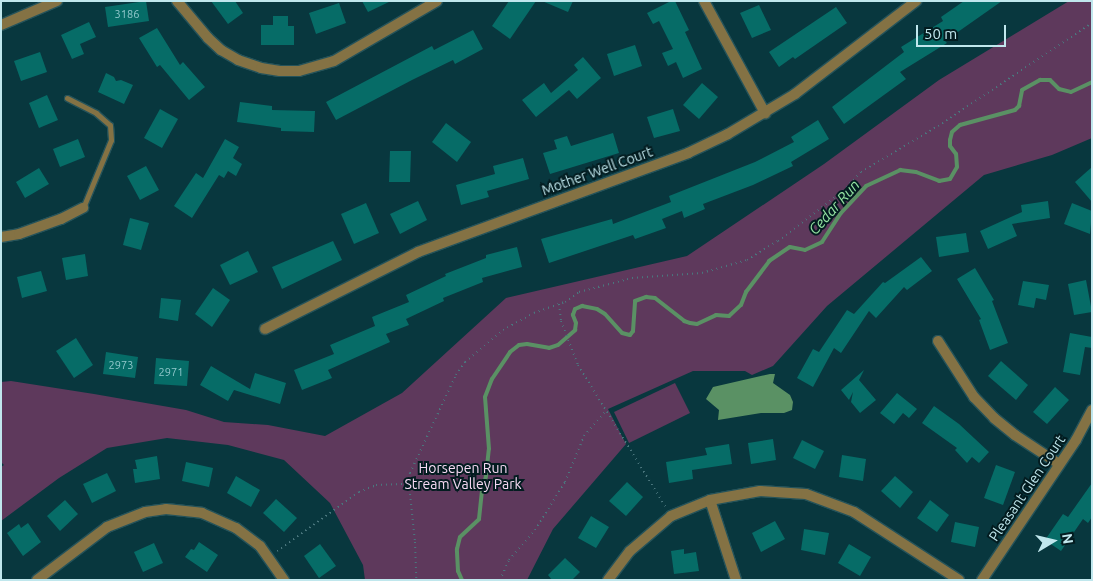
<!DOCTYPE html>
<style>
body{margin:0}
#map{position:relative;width:1093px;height:581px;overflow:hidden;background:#08373e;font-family:Ubuntu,sans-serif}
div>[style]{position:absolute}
.green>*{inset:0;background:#5e395c}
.water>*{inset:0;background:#5a9164}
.stream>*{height:4px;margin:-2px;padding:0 2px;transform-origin:2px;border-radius:2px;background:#5a9164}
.building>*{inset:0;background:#066c67}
.path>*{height:2px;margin-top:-1px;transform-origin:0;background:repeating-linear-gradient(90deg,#4a767d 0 1px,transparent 0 5px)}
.roads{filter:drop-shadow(1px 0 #25535a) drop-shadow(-1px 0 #25535a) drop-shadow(0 1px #25535a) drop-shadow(0 -1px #25535a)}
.service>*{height:5px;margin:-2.5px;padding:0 2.5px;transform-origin:2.5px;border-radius:2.5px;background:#847244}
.minor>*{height:10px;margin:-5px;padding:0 5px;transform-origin:5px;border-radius:5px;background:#847244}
.tertiary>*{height:10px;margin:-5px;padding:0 5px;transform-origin:5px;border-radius:5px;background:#847244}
span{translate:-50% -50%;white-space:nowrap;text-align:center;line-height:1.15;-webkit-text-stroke:4px #031c20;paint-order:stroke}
.number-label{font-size:11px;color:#92c8cc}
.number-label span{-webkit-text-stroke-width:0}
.street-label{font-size:14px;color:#c0e7ed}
.park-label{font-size:14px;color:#f7daf4}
.water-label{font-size:15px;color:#94e3a2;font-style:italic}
.frame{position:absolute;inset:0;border:2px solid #c0e7ed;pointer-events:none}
.north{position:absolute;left:1028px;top:516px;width:50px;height:50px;-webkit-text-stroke:4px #031c20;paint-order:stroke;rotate:81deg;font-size:14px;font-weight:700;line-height:20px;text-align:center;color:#c0e7ed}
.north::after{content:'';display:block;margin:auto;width:18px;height:22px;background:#c0e7ed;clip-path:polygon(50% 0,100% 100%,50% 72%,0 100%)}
.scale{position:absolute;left:916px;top:25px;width:90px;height:22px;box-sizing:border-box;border:2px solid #c0e7ed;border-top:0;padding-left:6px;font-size:15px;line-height:18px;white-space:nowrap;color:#c0e7ed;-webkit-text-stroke:4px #031c20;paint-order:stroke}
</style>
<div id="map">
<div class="green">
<i style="clip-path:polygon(1069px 1px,1092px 1px,1092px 138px,1052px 155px,984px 175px,827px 306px,773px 366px,752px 375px,745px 371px,693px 371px,608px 409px,626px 444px,553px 529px,527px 580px,365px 580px,363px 565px,330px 503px,284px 460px,228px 445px,167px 438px,107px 448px,59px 478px,1px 521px,1px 467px,4px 465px,1px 462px,1px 382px,11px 381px,94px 394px,186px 410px,224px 422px,268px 425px,325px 436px,402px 393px,506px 298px,687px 256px,824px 164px,939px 80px)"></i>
<i style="clip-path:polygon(675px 383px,690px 413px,629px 443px,614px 412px)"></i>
</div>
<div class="water">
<i style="clip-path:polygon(770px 374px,775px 374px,773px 383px,790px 395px,793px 402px,792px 410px,784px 413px,761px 413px,718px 420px,719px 410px,706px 399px,713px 387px)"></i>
</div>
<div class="stream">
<i style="left:462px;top:580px;width:10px;rotate:-114deg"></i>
<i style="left:458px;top:571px;width:22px;rotate:-93deg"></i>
<i style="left:457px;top:549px;width:12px;rotate:-76deg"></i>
<i style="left:460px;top:537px;width:26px;rotate:-43deg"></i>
<i style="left:479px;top:519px;width:27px;rotate:-84deg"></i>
<i style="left:482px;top:492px;width:16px;rotate:-76deg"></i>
<i style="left:486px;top:476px;width:27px;rotate:-84deg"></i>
<i style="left:489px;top:449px;width:52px;rotate:-94.4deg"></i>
<i style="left:485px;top:397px;width:19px;rotate:-69deg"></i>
<i style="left:492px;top:379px;width:32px;rotate:-56deg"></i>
<i style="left:510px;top:352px;width:11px;rotate:-38deg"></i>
<i style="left:519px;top:345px;width:8px;rotate:-7deg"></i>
<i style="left:527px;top:344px;width:22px;rotate:10deg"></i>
<i style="left:549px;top:348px;width:9px;rotate:-18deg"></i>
<i style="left:558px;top:345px;width:23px;rotate:-41deg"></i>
<i style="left:575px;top:330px;width:7px;rotate:-82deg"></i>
<i style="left:576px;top:323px;width:9px;rotate:-111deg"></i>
<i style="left:573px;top:315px;width:6px;rotate:-72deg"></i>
<i style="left:575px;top:309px;width:8px;rotate:-23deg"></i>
<i style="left:582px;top:306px;width:15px;rotate:11deg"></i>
<i style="left:597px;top:309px;width:9px;rotate:32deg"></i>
<i style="left:605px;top:314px;width:25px;rotate:48deg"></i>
<i style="left:622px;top:333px;width:8px;rotate:14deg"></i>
<i style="left:630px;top:335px;width:5px;rotate:-53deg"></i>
<i style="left:633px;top:331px;width:30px;rotate:-86deg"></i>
<i style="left:635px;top:301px;width:12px;rotate:-20deg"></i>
<i style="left:646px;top:297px;width:9px;rotate:6deg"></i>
<i style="left:655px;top:298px;width:37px;rotate:38deg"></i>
<i style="left:684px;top:321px;width:6px;rotate:18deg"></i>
<i style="left:690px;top:323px;width:7px;rotate:8deg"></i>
<i style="left:697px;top:324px;width:21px;rotate:-25deg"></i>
<i style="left:716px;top:315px;width:13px;rotate:4deg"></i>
<i style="left:729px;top:316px;width:16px;rotate:-43deg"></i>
<i style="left:741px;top:305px;width:14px;rotate:-69deg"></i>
<i style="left:746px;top:292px;width:39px;rotate:-53deg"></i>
<i style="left:769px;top:261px;width:25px;rotate:-34deg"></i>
<i style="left:790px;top:247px;width:15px;rotate:11deg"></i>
<i style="left:805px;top:250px;width:19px;rotate:-25deg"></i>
<i style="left:822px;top:242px;width:35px;rotate:-57deg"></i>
<i style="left:841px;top:213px;width:37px;rotate:-47deg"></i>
<i style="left:866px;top:186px;width:38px;rotate:-25deg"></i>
<i style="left:900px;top:170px;width:16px;rotate:7deg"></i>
<i style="left:916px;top:172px;width:25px;rotate:21deg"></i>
<i style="left:939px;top:181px;width:11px;rotate:-10deg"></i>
<i style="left:950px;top:179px;width:14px;rotate:-60deg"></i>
<i style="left:957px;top:167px;width:13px;rotate:-94deg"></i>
<i style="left:956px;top:154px;width:10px;rotate:-127deg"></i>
<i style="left:950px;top:146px;width:6px;rotate:-90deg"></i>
<i style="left:950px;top:140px;width:8px;rotate:-76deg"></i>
<i style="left:952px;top:132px;width:11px;rotate:-41deg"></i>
<i style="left:960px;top:125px;width:57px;rotate:-15.3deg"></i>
<i style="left:1015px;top:110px;width:6px;rotate:-45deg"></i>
<i style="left:1019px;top:106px;width:16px;rotate:-79deg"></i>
<i style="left:1022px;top:90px;width:21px;rotate:-29deg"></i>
<i style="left:1040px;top:80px;width:10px"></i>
<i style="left:1050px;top:80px;width:13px;rotate:45deg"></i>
<i style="left:1059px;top:89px;width:12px;rotate:14deg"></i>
<i style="left:1071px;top:92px;width:23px;rotate:-25deg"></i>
</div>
<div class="building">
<i style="clip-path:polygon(146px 1px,149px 21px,108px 27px,105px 7px)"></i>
<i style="clip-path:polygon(211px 1px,235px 1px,243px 13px,228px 24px)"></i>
<i style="clip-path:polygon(362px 1px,391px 1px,368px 12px)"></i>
<i style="clip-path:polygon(509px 1px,536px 1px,510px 39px,492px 26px)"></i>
<i style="clip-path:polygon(542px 1px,573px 1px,568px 12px)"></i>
<i style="clip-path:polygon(671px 1px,675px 1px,689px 30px,685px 32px,702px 69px,683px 78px,676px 62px,668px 66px,662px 53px,673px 49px,659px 21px,653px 24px,647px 13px)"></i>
<i style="clip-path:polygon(964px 1px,1002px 1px,945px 41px,947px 43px,900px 72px,906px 79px,844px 124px,832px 107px,904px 52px,901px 47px,943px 21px,941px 17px)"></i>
<i style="clip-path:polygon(339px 3px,346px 23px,316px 34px,309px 13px)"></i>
<i style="clip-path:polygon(759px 5px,771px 30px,752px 38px,740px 13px)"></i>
<i style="clip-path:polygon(836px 7px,847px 23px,795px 59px,793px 57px,779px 67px,769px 52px)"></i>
<i style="clip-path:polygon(273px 16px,288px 16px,288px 26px,294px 26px,294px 45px,261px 45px,261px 25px,273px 25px)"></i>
<i style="clip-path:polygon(89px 22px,96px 37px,80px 44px,84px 54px,72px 59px,61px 35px)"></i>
<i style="clip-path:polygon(157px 28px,180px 65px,183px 62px,205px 87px,189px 100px,160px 65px,157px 67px,139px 38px)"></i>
<i style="clip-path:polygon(473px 30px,483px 49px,455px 64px,453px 60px,412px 80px,336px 120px,326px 102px,432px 46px,434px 50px)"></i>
<i style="clip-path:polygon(635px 45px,642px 66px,614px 76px,607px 54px)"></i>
<i style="clip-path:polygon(40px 52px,47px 72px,21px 81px,14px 61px)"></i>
<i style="clip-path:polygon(583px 57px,601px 78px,577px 99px,569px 90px,536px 117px,522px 100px,544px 83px,551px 93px,578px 70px,574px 65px)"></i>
<i style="clip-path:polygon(106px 73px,114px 77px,116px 81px,121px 80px,133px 85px,124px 104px,98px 92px)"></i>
<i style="clip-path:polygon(702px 83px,718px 97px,699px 119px,683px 105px)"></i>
<i style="clip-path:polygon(47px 95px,58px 120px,39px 128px,29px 103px)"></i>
<i style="clip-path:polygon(240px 102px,272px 106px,272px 110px,315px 111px,314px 132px,281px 131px,281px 128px,237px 122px)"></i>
<i style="clip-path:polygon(160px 109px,178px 119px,162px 148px,144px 138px)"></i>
<i style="clip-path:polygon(673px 109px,680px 131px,654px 138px,647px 117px)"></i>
<i style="clip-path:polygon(818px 120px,829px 139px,791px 162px,793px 166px,753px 185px,703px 204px,705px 209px,684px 218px,682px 211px,662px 219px,666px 228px,635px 239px,633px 235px,549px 263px,541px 239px,612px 219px,613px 224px,671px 202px,669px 196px,755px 162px,794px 142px,791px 137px)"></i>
<i style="clip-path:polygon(446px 123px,471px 142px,457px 162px,432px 142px)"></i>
<i style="clip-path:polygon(613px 133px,619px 153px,550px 174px,543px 153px,557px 149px,554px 140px,567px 136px,571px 146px)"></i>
<i style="clip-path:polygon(78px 139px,85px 157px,60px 167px,53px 149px)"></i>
<i style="clip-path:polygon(225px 139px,239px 147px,233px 158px,242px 164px,236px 176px,228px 171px,224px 178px,219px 175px,192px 218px,174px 206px,196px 173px,203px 178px)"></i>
<i style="clip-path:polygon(390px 151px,411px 151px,410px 182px,389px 182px)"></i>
<i style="clip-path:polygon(523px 158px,529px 179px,487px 191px,489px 197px,461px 205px,456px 185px,495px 174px,493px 166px)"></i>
<i style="clip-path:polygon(146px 166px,159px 190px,140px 200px,127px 176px)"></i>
<i style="clip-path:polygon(1092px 167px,1092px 202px,1075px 182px)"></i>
<i style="clip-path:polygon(39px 168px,49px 184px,25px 198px,16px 182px)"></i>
<i style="clip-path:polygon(418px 201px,427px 220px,400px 234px,390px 214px)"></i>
<i style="clip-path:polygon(1048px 201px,1050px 218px,1012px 224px,1017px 236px,988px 249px,980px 231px,1022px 212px,1021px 205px)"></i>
<i style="clip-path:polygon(366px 203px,379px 233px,354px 244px,341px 214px)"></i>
<i style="clip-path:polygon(1072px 203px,1092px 211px,1090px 234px,1064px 224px)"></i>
<i style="clip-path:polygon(130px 218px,149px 223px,141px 250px,123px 245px)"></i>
<i style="clip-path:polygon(966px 233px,969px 252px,939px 257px,936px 237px)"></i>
<i style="clip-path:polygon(333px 241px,342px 260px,282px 289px,272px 267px)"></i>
<i style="clip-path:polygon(517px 247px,522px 267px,482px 278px,483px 282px,443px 298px,444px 301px,406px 319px,409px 325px,386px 334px,390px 342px,328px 370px,332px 378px,302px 390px,294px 370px,334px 354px,330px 345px,375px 326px,372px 317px,409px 302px,406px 295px,446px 276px,445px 274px,486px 258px,486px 255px)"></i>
<i style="clip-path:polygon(248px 251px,258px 272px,230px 285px,220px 265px)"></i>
<i style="clip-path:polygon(85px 254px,88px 276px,66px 280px,62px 258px)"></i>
<i style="clip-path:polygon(921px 257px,932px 271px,907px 290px,904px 287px,876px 318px,869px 311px,841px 353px,834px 348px,813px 387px,797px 378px,813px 349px,819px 352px,847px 310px,854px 314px,883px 282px,885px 283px)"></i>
<i style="clip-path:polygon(975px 268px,994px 300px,992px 301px,1008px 343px,990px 350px,979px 320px,981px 319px,957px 279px)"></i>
<i style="clip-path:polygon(41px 271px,47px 291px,22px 298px,17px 277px)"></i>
<i style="clip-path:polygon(1086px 280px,1092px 312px,1074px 315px,1068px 284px)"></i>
<i style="clip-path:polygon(1023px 281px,1049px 285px,1046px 300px,1036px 298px,1034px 308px,1018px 305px)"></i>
<i style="clip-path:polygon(213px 288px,230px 300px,212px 327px,195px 314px)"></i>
<i style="clip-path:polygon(161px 298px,181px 300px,178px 321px,159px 318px)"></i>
<i style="clip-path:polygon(1070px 333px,1092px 337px,1092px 348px,1085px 347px,1080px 375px,1063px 372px)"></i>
<i style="clip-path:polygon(76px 338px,93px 365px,74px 378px,56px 351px)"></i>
<i style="clip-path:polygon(106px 352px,138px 357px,135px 378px,103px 374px)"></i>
<i style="clip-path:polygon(156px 358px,189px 361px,187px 386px,154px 384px)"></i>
<i style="clip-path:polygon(1001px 361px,1028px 385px,1016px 400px,988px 376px)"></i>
<i style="clip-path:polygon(211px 366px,250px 389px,255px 373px,286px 383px,280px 404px,234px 390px,228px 401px,200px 385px)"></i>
<i style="clip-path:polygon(864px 370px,859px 380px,876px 400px,860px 413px,851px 402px,853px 392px,849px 400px,841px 390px)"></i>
<i style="clip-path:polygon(1055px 387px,1069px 400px,1047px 424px,1033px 412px)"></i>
<i style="clip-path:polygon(897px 393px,917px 409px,909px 418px,903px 413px,894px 424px,880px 413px)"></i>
<i style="clip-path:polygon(934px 406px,959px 424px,989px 452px,979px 463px,972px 457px,967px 463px,955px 450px,957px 448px,922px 423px)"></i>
<i style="clip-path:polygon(773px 439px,776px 460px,751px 464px,748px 443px)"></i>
<i style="clip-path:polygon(802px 440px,824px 451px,815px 469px,793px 458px)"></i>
<i style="clip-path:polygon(729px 444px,732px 464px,692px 470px,693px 479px,669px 483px,666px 462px,707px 455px,705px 448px)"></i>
<i style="clip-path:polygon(842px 455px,866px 459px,863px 481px,839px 477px)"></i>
<i style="clip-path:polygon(157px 456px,160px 479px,135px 483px,133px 469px,137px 469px,135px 460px)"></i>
<i style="clip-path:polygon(186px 462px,213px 468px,209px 487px,182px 481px)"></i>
<i style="clip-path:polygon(996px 465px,1015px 472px,1003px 505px,984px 498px)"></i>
<i style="clip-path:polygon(107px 473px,116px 491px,92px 503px,83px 484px)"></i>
<i style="clip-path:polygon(236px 476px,260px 490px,251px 507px,227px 493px)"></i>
<i style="clip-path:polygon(895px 476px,913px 492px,900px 508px,881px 491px)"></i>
<i style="clip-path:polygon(627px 482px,643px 497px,626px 516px,609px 501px)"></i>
<i style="clip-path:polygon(1092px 483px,1092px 517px,1088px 523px,1083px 519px,1061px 551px,1045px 540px,1063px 514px,1068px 517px)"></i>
<i style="clip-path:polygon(276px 499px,297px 518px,284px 532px,263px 513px)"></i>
<i style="clip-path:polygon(65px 500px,78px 514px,60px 531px,47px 516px)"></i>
<i style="clip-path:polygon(930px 500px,949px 515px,937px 532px,917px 518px)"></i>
<i style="clip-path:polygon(591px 516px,609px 527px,596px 548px,578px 538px)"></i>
<i style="clip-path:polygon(775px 521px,785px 539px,761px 552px,752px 533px)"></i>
<i style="clip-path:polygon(955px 522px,979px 527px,975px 547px,951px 542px)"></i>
<i style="clip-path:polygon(28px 523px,41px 542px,23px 556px,7px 533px,19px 524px,21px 528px)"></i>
<i style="clip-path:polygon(804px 529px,829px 533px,825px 555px,801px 550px)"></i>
<i style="clip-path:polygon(199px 542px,218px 555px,207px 572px,185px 557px,191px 549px,194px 550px)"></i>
<i style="clip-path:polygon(154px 543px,163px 563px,143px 572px,134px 552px)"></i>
<i style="clip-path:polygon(320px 544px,336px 566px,319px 578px,304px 556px)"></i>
<i style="clip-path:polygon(849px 544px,871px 557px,860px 576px,838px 563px)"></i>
<i style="clip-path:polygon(684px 549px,684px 554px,696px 552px,699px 571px,674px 574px,671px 551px)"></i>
<i style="clip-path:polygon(565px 558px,580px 572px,572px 580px,552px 580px,548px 575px)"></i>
</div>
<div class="path">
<i style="left:559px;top:304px;width:17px;rotate:83deg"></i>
<i style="left:561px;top:321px;width:47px;rotate:68.9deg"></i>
<i style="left:578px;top:365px;width:166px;rotate:58.3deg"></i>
<i style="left:409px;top:484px;width:11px;rotate:-85deg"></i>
<i style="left:410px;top:473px;width:108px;rotate:-64.9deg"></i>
<i style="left:456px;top:375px;width:16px;rotate:-55deg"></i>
<i style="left:465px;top:362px;width:50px;rotate:-40.1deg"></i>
<i style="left:503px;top:330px;width:35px;rotate:-29deg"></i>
<i style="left:534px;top:313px;width:33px;rotate:-20deg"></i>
<i style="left:565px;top:302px;width:17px;rotate:-36deg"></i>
<i style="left:579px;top:292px;width:55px;rotate:-14.8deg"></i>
<i style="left:632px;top:278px;width:70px;rotate:-4.1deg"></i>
<i style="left:702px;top:273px;width:47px;rotate:-16.1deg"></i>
<i style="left:747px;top:260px;width:36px;rotate:-32deg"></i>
<i style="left:778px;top:241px;width:82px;rotate:-37.6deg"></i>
<i style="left:843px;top:191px;width:26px;rotate:-47deg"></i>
<i style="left:861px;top:172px;width:90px;rotate:-30.9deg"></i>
<i style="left:938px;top:126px;width:185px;rotate:-33.8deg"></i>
<i style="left:277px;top:551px;width:101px;rotate:-35.7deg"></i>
<i style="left:359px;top:492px;width:18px;rotate:-22deg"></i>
<i style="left:376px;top:485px;width:33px;rotate:-2deg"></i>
<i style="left:409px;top:484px;width:58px;rotate:84.1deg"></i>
<i style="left:415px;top:542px;width:38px;rotate:88deg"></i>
<i style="left:500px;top:580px;width:22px;rotate:-66deg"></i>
<i style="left:509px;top:560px;width:40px;rotate:-49deg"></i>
<i style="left:535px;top:530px;width:57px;rotate:-58deg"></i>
<i style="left:565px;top:482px;width:50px;rotate:-67.6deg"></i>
<i style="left:584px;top:436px;width:32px;rotate:-49deg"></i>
</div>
<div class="roads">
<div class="service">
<i style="left:67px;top:98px;width:33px;rotate:27deg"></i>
<i style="left:96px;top:113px;width:18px;rotate:41deg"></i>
<i style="left:110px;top:125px;width:15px;rotate:86deg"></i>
<i style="left:111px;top:140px;width:74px;rotate:112.4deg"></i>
</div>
<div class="minor">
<i style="left:177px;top:1px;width:48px;rotate:50deg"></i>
<i style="left:208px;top:38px;width:18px;rotate:43deg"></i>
<i style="left:221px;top:50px;width:20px;rotate:30deg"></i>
<i style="left:238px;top:60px;width:24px;rotate:19deg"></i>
<i style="left:261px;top:68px;width:19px;rotate:9deg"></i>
<i style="left:280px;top:71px;width:19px"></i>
<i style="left:299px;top:71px;width:36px;rotate:-16deg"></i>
<i style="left:334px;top:61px;width:119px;rotate:-30.2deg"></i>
<i style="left:704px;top:1px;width:128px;rotate:61.4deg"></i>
<i style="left:1px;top:237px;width:18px;rotate:-9deg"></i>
<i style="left:19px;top:234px;width:45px;rotate:-19.7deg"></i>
<i style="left:61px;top:219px;width:25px;rotate:-27deg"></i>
<i style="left:265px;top:329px;width:171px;rotate:-26.7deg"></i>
<i style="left:418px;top:252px;width:288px;rotate:-20.1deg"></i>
<i style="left:688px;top:153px;width:44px;rotate:-25.4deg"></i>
<i style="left:728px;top:134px;width:78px;rotate:-30.8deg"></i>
<i style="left:795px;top:94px;width:153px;rotate:-37.5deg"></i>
<i style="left:938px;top:341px;width:67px;rotate:57.3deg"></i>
<i style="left:974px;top:397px;width:29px;rotate:46deg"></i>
<i style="left:994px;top:418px;width:27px;rotate:39deg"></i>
<i style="left:1015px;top:435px;width:53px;rotate:33.4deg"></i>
<i style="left:710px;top:500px;width:84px;rotate:72deg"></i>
<i style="left:37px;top:580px;width:88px;rotate:-37.1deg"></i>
<i style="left:107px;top:527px;width:41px;rotate:-21.5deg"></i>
<i style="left:145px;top:512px;width:21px;rotate:-8deg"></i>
<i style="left:166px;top:509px;width:36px;rotate:6deg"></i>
<i style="left:202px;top:513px;width:37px;rotate:24deg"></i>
<i style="left:236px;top:528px;width:30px;rotate:37deg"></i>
<i style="left:260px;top:546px;width:42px;rotate:54.8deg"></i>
<i style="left:608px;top:580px;width:36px;rotate:-53deg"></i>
<i style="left:630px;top:551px;width:54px;rotate:-40.5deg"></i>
<i style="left:671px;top:516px;width:42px;rotate:-22.3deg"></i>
<i style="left:710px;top:500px;width:51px;rotate:-10.2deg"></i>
<i style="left:760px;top:491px;width:46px;rotate:3.7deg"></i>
<i style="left:806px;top:494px;width:51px;rotate:20.6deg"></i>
<i style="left:854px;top:512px;width:125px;rotate:32.9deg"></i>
<i style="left:982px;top:580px;width:169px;rotate:-56.1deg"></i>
<i style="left:1076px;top:440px;width:34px;rotate:-62deg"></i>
</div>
<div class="tertiary">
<i style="left:1px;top:25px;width:61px;rotate:-23.2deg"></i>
</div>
</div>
<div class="number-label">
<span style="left:127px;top:14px">3186</span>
<span style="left:121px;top:365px">2973</span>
<span style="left:171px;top:372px">2971</span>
</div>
<div class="street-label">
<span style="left:597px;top:171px;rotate:-20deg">Mother Well Court</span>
<span style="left:1027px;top:488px;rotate:-56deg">Pleasant Glen Court</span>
</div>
<div class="park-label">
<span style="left:463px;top:476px">Horsepen Run<br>Stream Valley Park</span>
</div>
<div class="water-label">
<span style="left:834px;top:207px;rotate:-48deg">Cedar Run</span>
</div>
<div class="frame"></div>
<div class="north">N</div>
<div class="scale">50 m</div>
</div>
